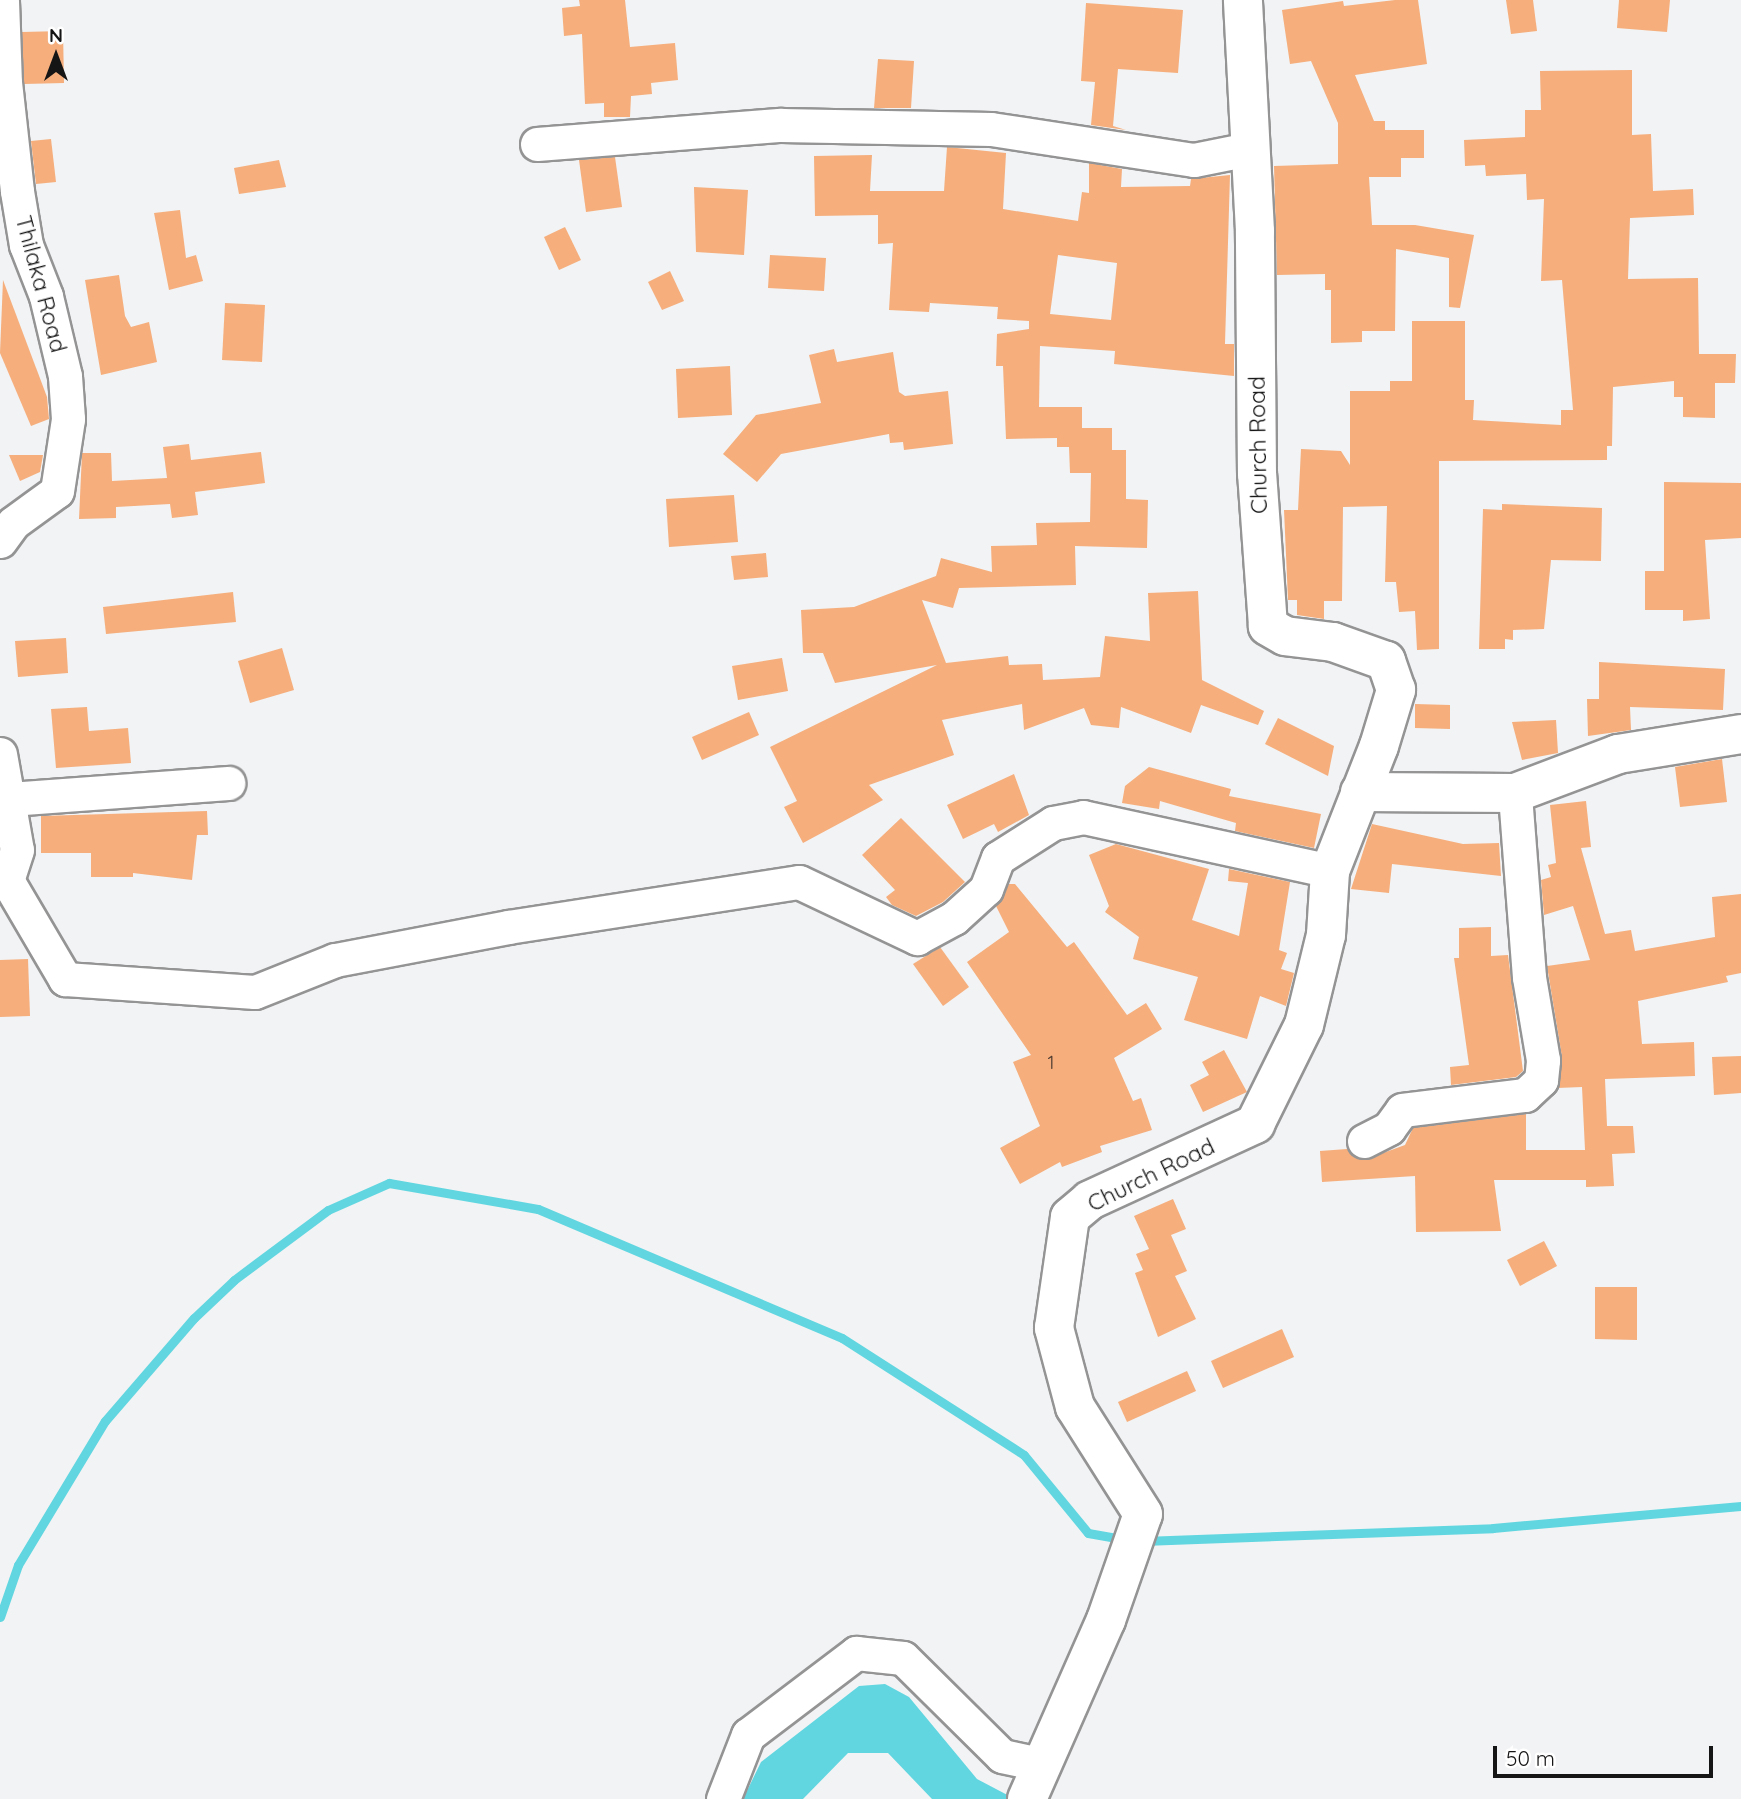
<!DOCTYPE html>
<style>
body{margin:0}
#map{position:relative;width:1741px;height:1799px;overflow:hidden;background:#f2f3f4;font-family:Quicksand,sans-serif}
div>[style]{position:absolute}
.water>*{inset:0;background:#61d6e0}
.stream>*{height:9px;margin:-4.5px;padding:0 4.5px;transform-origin:4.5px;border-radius:4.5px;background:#61d6e0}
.building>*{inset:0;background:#f5ae7c}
.roads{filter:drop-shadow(2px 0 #949495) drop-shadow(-2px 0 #949495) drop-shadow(0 2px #949495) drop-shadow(0 -2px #949495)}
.street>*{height:33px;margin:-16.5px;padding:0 16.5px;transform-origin:16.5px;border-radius:16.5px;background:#fff}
.secondary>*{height:38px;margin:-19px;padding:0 19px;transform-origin:19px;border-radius:19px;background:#fff}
span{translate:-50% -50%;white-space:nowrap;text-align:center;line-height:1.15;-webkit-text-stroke:6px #fff;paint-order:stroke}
.number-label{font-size:19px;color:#4d3b2f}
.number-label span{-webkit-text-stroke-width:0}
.street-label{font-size:23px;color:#151515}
.north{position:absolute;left:21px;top:21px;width:70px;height:70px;-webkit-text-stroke:5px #fff;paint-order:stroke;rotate:0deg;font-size:19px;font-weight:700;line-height:28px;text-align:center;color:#151515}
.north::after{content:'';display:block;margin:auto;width:24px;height:32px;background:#151515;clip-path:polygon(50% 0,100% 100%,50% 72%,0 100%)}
.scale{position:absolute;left:1493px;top:1746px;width:220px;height:32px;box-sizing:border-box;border:4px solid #151515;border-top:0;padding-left:9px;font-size:21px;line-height:24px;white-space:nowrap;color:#151515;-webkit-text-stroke:5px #fff;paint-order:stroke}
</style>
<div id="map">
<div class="water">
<i style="clip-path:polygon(885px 1684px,909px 1697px,977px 1779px,1015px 1799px,932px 1799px,888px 1753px,848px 1753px,803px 1799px,743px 1799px,761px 1762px,859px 1686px)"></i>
</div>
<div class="stream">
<i style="left:1143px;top:1541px;width:350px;rotate:-2.1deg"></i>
<i style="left:1493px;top:1528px;width:249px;rotate:-5.1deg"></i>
<i style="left:0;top:1617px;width:55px;rotate:-70.9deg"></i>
<i style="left:18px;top:1565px;width:168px;rotate:-58.9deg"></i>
<i style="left:105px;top:1421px;width:136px;rotate:-49.2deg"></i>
<i style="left:194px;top:1318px;width:55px;rotate:-43.5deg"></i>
<i style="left:234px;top:1280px;width:117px;rotate:-36.7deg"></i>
<i style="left:328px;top:1210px;width:67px;rotate:-23.9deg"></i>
<i style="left:389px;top:1183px;width:151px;rotate:9.9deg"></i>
<i style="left:538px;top:1209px;width:330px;rotate:23deg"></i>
<i style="left:842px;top:1338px;width:216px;rotate:32.7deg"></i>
<i style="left:1024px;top:1455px;width:101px;rotate:50.6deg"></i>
<i style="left:1088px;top:1533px;width:39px;rotate:10deg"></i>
</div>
<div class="building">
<i style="clip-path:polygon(579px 0,625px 0,630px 47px,675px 43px,678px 80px,651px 83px,652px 94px,631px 96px,630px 117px,604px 117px,604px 103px,585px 104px,582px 34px,564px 36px,562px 8px,580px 6px)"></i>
<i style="clip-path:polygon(1395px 0,1418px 0,1427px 64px,1355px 75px,1374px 121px,1385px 121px,1385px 130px,1424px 130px,1424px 158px,1401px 158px,1401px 177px,1369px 177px,1372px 225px,1415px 225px,1474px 235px,1460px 308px,1449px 307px,1449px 258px,1396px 249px,1395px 331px,1362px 331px,1362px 342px,1331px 343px,1331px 290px,1325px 290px,1325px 274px,1277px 275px,1274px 166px,1338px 164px,1338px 123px,1311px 61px,1290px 64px,1282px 10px,1343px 1px,1344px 6px)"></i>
<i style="clip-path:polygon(1506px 0,1533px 0,1537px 31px,1511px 34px)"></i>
<i style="clip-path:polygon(1619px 0,1670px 0,1667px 32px,1617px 28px)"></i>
<i style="clip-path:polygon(1086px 3px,1183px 10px,1178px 73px,1118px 69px,1113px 126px,1126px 130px,1091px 125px,1095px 82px,1081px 81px)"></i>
<i style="clip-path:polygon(63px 31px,64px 83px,24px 84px,22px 32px)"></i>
<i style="clip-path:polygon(878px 59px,914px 61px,911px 108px,874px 108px)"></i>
<i style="clip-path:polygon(1632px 70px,1632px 135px,1651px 134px,1653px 191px,1693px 189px,1694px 215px,1630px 218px,1628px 279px,1698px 278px,1699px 354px,1736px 354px,1735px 383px,1715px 383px,1715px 418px,1683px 417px,1683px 397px,1674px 397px,1674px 381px,1613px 387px,1612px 446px,1607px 446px,1607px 460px,1439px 461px,1439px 649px,1417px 650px,1415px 611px,1399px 612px,1396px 582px,1385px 582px,1387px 506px,1343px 507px,1342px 601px,1324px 601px,1324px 619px,1297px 615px,1297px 600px,1288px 600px,1284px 510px,1298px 510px,1301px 449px,1341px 451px,1350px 465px,1350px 391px,1390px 391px,1390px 381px,1412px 381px,1412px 321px,1465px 321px,1465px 400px,1474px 400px,1473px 420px,1561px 425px,1561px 410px,1573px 410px,1562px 280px,1541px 281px,1544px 199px,1527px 200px,1526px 174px,1486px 176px,1485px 165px,1465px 166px,1464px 140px,1525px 137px,1525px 110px,1541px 110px,1540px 71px)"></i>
<i style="clip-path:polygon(51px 139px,56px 182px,36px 184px,31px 141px)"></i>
<i style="clip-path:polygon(evenodd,947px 147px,1006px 153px,1003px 209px,1078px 221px,1082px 192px,1089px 193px,1089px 163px,1122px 169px,1121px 187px,1190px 186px,1191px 179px,1230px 175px,1225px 344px,1234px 344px,1234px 376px,1114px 364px,1115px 351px,1040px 346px,1039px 407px,1082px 407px,1082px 428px,1112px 428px,1112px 450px,1126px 450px,1126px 499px,1148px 500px,1147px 548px,1075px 546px,1076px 585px,959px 588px,953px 608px,922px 600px,946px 663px,1008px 656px,1009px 665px,1042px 664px,1043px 680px,1100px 677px,1105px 636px,1150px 641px,1148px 593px,1198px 591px,1202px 680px,1264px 711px,1258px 725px,1201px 705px,1191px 733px,1121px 707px,1119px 728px,1091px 725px,1084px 708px,1024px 730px,1022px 704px,942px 720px,954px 755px,869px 785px,883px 800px,803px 843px,784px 807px,797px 801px,770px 747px,937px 665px,835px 683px,823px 653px,803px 653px,801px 610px,854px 607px,936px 576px,941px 558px,992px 572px,991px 546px,1037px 545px,1036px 523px,1090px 522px,1091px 473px,1070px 473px,1069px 447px,1057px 447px,1057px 438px,1006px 439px,1003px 366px,996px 366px,997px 334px,1029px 329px,1029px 321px,997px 319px,998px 307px,930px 303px,929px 312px,889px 310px,893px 243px,878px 244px,878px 215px,815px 216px,814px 156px,872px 155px,870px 191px,944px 191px,947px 147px,1058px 255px,1117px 263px,1111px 320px,1050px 314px,1058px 255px)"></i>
<i style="clip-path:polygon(615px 157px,622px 207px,586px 212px,579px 160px)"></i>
<i style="clip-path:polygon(279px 160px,286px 187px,239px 194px,234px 168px)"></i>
<i style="clip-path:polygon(694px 187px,748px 190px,744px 255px,696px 252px)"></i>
<i style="clip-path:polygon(180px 210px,186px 258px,196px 255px,203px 281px,169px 290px,154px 213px)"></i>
<i style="clip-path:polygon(565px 227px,581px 260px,559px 270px,544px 237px)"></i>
<i style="clip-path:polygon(770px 255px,826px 258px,824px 291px,768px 288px)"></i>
<i style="clip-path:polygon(670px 271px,684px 301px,662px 310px,648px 282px)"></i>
<i style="clip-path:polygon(119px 275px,125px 316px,131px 327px,149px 322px,157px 362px,101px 375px,85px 280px)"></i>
<i style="clip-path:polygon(3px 280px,47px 397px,49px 419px,31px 426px,0 353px)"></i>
<i style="clip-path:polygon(225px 303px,265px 305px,262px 362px,222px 360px)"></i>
<i style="clip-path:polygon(834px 349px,837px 362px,893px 352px,899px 392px,905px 396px,948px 391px,953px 444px,904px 450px,903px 442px,890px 443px,889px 434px,781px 454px,757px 482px,723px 454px,756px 415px,821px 403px,809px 355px)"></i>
<i style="clip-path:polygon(730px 366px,732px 415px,678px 418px,676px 369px)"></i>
<i style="clip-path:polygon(189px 444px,191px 460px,261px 452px,265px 483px,195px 492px,198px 515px,172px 518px,170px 504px,116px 507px,116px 518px,79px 519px,82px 453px,111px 453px,112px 481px,167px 478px,163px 447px)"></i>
<i style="clip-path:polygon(9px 455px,43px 455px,40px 472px,20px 481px)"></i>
<i style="clip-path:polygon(1664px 482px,1741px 483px,1741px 538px,1705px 540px,1710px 619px,1683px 621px,1683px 610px,1645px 610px,1645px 571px,1664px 571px)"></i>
<i style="clip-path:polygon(734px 495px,738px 542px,669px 547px,666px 499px)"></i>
<i style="clip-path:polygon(1502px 504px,1602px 508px,1601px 561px,1551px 560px,1544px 629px,1513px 630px,1513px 640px,1505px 639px,1505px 649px,1479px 649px,1483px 509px,1502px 510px)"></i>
<i style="clip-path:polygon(766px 553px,768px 577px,734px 580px,731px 556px)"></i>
<i style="clip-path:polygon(233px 592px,236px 622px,106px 634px,103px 607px)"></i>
<i style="clip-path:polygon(66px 638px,68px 673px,18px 677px,15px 641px)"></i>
<i style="clip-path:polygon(282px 648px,294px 690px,250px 703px,238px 661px)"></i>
<i style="clip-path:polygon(782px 658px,788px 691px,738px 700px,732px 666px)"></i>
<i style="clip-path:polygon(1599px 662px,1725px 669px,1723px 710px,1630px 707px,1631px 730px,1588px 736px,1587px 699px,1599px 699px)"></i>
<i style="clip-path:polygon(1415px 704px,1450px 705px,1450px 729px,1415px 728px)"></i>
<i style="clip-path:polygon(87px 707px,89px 731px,128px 728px,131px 763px,56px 768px,51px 709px)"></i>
<i style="clip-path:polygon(749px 712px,759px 735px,702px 760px,692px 737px)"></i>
<i style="clip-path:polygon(1278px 718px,1334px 746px,1328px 776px,1265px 744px)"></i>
<i style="clip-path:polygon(1556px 720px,1558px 753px,1522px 760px,1512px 722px)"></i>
<i style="clip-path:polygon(1722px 759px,1727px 802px,1680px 807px,1675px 767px)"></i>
<i style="clip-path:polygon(1149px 767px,1231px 789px,1229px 796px,1321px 814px,1314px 848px,1235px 831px,1236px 823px,1160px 801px,1159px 809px,1122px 803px,1125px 786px)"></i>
<i style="clip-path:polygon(1014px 774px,1029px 815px,998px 832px,994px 824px,963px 839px,947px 805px)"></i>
<i style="clip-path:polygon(1586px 801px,1591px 847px,1581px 848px,1605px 934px,1631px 930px,1635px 951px,1715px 937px,1712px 897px,1741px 894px,1741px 973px,1726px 976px,1728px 982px,1638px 1001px,1642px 1044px,1694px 1042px,1695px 1076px,1605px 1079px,1607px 1126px,1633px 1126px,1635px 1153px,1612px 1154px,1614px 1186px,1586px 1187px,1586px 1180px,1494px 1180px,1501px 1231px,1416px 1232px,1415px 1176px,1322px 1182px,1320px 1151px,1347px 1149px,1364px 1160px,1405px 1145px,1413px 1128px,1526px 1114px,1526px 1150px,1585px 1150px,1582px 1087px,1557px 1088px,1562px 1057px,1547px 966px,1590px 960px,1573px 906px,1544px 915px,1541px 880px,1551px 877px,1548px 865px,1556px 863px,1550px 805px)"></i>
<i style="clip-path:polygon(207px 811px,208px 835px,197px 835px,192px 880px,133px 873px,133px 877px,91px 877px,91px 853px,41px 853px,41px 816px)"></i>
<i style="clip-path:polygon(901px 818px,965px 882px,943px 902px,916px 916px,892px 905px,886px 897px,895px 890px,862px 855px)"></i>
<i style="clip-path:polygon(1372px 824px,1463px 844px,1499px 843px,1501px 876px,1392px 864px,1389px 893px,1351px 889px)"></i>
<i style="clip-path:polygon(1116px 844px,1209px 869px,1192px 920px,1239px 936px,1248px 883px,1228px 881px,1229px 869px,1290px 882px,1279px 950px,1287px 953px,1281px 969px,1294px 973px,1286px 1006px,1260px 996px,1247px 1039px,1184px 1020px,1198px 977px,1133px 959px,1139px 937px,1105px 912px,1109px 906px,1089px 855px)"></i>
<i style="clip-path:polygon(1009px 884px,1015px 884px,1067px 947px,1074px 942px,1127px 1015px,1146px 1003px,1162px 1029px,1114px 1058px,1133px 1101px,1141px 1098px,1152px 1130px,1100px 1146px,1102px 1152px,1062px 1167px,1060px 1162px,1020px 1184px,1000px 1148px,1040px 1126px,1013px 1062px,1031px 1055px,967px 962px,1009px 932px,996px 906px)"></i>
<i style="clip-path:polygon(1491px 927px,1491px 956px,1508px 955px,1523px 1071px,1516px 1077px,1451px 1085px,1450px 1067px,1469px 1065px,1454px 958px,1459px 958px,1459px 928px)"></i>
<i style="clip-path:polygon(940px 947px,969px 987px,943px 1006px,913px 964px)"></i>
<i style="clip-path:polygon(28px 959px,30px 1016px,0 1017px,0 960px)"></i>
<i style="clip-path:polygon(1224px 1050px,1247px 1092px,1203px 1112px,1190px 1085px,1209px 1075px,1202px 1062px)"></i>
<i style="clip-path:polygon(1741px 1056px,1741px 1093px,1714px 1095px,1712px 1057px)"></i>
<i style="clip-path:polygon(1173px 1199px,1186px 1229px,1171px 1235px,1187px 1271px,1175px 1276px,1196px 1319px,1158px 1337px,1135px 1273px,1143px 1270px,1136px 1254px,1149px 1249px,1134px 1216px)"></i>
<i style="clip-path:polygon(1544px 1241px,1557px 1266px,1520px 1286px,1507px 1260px)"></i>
<i style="clip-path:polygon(1595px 1287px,1637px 1287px,1637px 1340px,1595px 1339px)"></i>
<i style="clip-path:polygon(1282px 1329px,1294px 1357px,1223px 1388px,1211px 1361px)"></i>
<i style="clip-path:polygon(1187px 1371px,1196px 1391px,1127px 1422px,1118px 1402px)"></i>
</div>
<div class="roads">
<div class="street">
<i style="left:537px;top:144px;width:245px;rotate:-4.5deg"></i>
<i style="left:781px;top:125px;width:210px;rotate:1.1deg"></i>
<i style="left:991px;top:129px;width:205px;rotate:8.7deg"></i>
<i style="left:1194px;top:160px;width:56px;rotate:-11.3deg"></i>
<i style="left:0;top:541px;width:22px;rotate:-54deg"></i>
<i style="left:13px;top:523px;width:54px;rotate:-36deg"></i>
<i style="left:57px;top:491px;width:73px;rotate:-81.3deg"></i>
<i style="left:68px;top:419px;width:43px;rotate:-94deg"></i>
<i style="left:65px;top:376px;width:82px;rotate:-103.4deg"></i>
<i style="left:46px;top:296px;width:55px;rotate:-111.4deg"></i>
<i style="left:26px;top:245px;width:55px;rotate:-99.5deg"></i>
<i style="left:17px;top:191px;width:109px;rotate:-96.3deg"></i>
<i style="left:5px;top:83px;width:83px;rotate:-92.1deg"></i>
<i style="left:0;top:754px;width:97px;rotate:80deg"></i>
<i style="left:17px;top:850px;width:32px;rotate:108deg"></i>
<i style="left:7px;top:880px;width:7px;rotate:-164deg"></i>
<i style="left:9px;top:799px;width:220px;rotate:-4.2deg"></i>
<i style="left:7px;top:880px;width:115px;rotate:59.6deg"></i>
<i style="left:65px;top:979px;width:190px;rotate:3.9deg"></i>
<i style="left:255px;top:992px;width:86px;rotate:-21.8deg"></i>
<i style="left:335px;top:960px;width:176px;rotate:-10.8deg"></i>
<i style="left:508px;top:927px;width:294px;rotate:-8.8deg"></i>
<i style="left:799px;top:882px;width:131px;rotate:25.4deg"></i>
<i style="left:917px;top:938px;width:42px;rotate:-28.4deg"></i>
<i style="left:954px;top:918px;width:43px;rotate:-42.2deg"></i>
<i style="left:986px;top:889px;width:33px;rotate:-69deg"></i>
<i style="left:998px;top:858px;width:65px;rotate:-32.5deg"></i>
<i style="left:1053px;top:823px;width:31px;rotate:-11deg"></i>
<i style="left:1083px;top:817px;width:253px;rotate:12.3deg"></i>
<i style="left:1364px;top:1141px;width:28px;rotate:-27deg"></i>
<i style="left:1389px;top:1128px;width:22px;rotate:-54deg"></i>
<i style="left:1402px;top:1110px;width:124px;rotate:-7deg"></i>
<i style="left:1525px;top:1095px;width:22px;rotate:-43deg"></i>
<i style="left:1541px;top:1080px;width:20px;rotate:-84deg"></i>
<i style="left:1543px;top:1060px;width:84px;rotate:-99.6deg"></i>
<i style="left:1529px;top:977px;width:185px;rotate:-94.4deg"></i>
<i style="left:723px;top:1799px;width:69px;rotate:-68.7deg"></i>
<i style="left:748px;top:1735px;width:136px;rotate:-37.2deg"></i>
<i style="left:856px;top:1653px;width:47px;rotate:6.1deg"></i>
<i style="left:903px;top:1658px;width:139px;rotate:44.7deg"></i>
<i style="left:1002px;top:1756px;width:40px;rotate:12deg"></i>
</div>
<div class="secondary">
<i style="left:1360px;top:792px;width:155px;rotate:0.4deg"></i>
<i style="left:1515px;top:793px;width:110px;rotate:-20.7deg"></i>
<i style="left:1618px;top:754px;width:125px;rotate:-9.2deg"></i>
<i style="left:1027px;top:1799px;width:196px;rotate:-66.2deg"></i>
<i style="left:1106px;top:1620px;width:112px;rotate:-70.8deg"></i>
<i style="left:1143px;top:1514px;width:127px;rotate:-122.4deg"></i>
<i style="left:1075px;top:1407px;width:82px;rotate:-104.9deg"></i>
<i style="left:1054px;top:1328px;width:112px;rotate:-81.8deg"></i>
<i style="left:1070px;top:1217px;width:26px;rotate:-40deg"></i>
<i style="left:1090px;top:1200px;width:182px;rotate:-24.7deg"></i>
<i style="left:1255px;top:1124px;width:110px;rotate:-63.7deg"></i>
<i style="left:1304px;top:1025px;width:93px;rotate:-76.3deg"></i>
<i style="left:1326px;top:935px;width:64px;rotate:-86.4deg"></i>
<i style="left:1330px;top:871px;width:134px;rotate:-68.6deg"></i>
<i style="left:1379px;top:746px;width:59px;rotate:-73.1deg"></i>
<i style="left:1396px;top:690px;width:31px;rotate:-109deg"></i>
<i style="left:1386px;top:661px;width:56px;rotate:-160.3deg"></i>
<i style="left:1333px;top:642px;width:48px;rotate:-172.9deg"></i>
<i style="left:1285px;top:636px;width:20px;rotate:-150deg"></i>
<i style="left:1268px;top:626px;width:152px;rotate:-94.1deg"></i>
<i style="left:1257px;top:474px;width:243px;rotate:-90.5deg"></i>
<i style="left:1255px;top:231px;width:231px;rotate:-93deg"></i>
</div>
</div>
<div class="number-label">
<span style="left:1051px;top:1063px">1</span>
</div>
<div class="street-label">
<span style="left:41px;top:284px;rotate:75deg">Thilaka Road</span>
<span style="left:1258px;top:445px;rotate:-91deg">Church Road</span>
<span style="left:1151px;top:1175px;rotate:-26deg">Church Road</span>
</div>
<div class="north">N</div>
<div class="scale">50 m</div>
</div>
